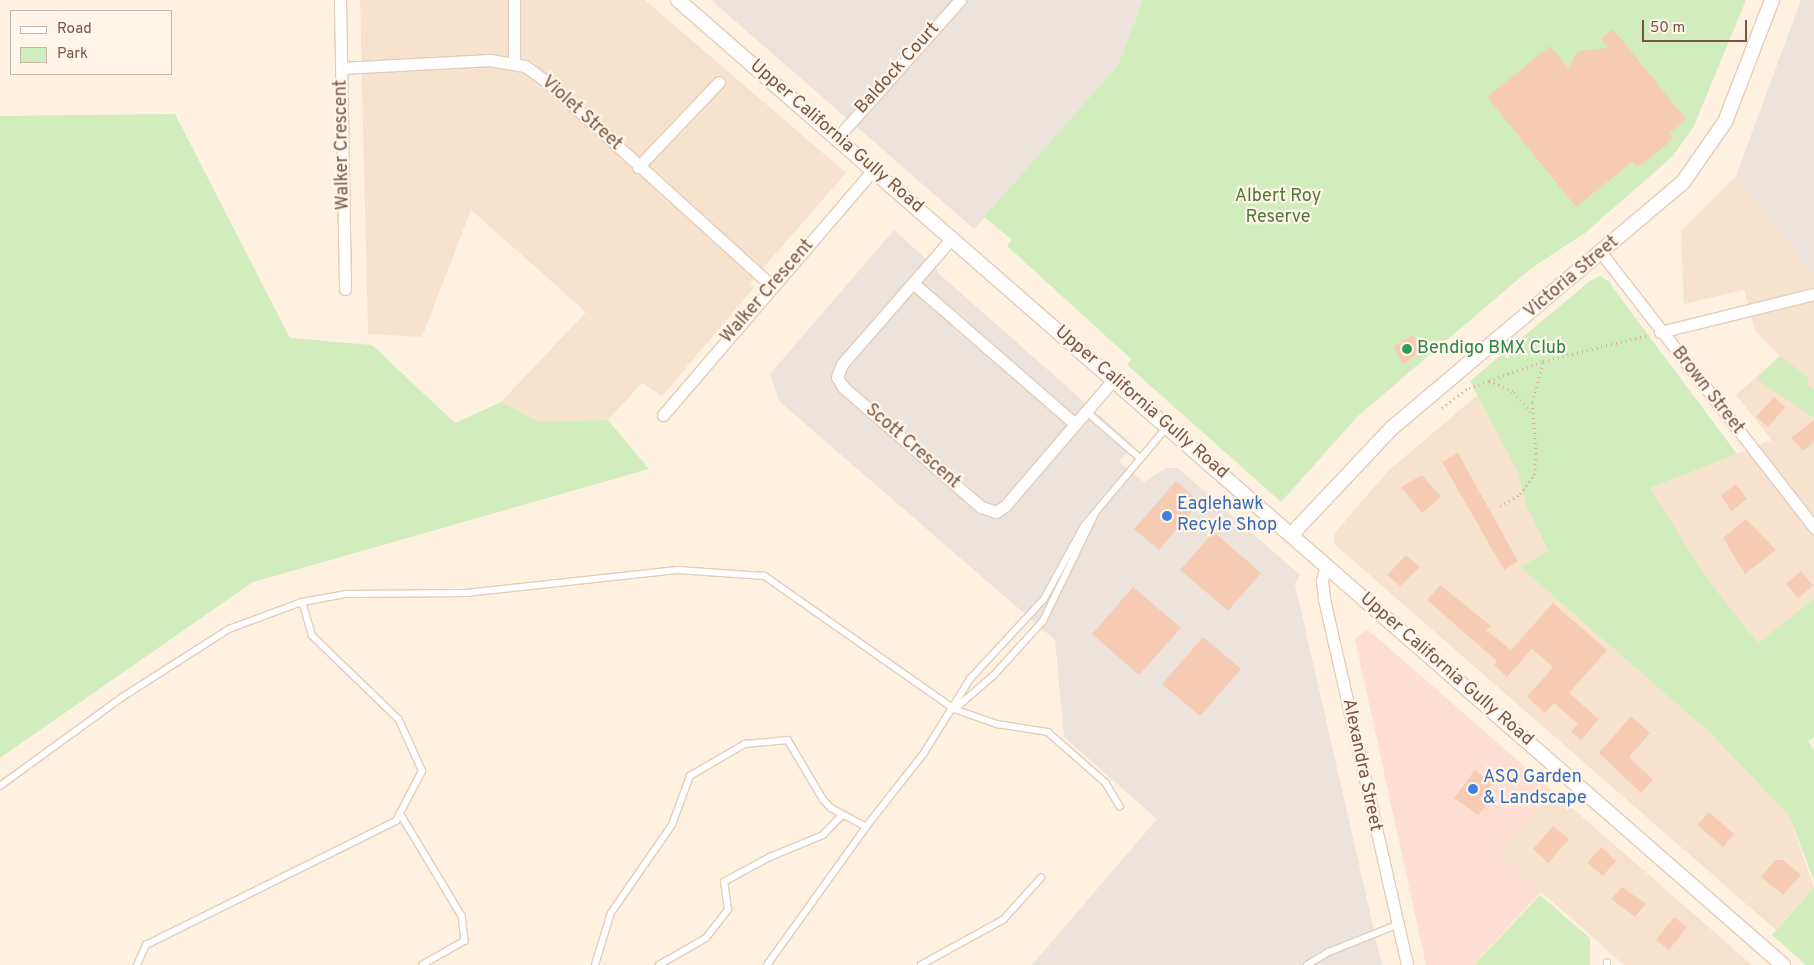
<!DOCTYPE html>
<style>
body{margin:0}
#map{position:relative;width:1814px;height:965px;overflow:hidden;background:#fef1df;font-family:Overpass,sans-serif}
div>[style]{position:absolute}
.residential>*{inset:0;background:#f7e3cd}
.commercial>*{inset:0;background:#ffdfd3}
.industrial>*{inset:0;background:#ece3dc}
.green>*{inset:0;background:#d2edbd}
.building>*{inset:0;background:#f6cdb4}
.path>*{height:2.5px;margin-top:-1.25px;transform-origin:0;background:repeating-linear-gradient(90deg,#dbb098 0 1px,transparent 0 5px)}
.roads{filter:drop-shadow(1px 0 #e3cdbb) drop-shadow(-1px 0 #e3cdbb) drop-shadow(0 1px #e3cdbb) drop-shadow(0 -1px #e3cdbb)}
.service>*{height:5.5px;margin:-2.75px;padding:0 2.75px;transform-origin:2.75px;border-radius:2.75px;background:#fff}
.minor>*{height:11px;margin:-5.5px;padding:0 5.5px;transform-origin:5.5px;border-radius:5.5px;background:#fff}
.tertiary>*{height:14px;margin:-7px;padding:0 7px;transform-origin:7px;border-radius:7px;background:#fff}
.dots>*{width:14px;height:14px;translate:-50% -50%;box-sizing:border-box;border:2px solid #fff5e8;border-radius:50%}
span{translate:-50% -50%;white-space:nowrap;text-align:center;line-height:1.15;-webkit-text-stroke:4.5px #fff5e8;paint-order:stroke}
.street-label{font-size:18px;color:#775545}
.park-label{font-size:18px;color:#4d7839}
.leisure-label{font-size:18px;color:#27864d}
.left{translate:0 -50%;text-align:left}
.shop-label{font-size:18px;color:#366cbe}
.legend{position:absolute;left:10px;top:10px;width:162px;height:65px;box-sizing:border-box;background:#fff5e8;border:1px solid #c9b5a7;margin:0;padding:6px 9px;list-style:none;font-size:15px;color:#775545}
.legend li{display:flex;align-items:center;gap:10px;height:25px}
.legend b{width:25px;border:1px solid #c9b5a7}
.scale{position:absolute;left:1642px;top:20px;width:105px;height:22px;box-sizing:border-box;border:2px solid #775545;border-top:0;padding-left:6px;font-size:15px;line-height:18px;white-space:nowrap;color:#775545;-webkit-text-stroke:4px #fff5e8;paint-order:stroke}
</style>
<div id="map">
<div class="residential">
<i style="clip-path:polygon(360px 0,645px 0,846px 173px,750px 283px,754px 288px,662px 396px,642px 383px,608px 420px,538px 421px,501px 402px,586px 312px,471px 210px,422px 337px,368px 334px)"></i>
<i style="clip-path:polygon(1736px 176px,1814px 274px,1814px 598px,1758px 643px,1709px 581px,1650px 488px,1772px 440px,1736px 395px,1780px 356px,1756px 332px,1744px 290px,1684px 304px,1681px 231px)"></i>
<i style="clip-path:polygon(1478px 395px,1518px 473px,1525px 503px,1548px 552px,1520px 567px,1710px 733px,1789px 816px,1814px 887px,1776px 930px,1334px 544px,1334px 534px,1389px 470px)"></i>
<i style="clip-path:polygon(1562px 799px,1752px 965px,1624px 965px,1496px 852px,1546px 801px)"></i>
</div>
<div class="commercial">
<i style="clip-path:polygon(1367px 629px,1562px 799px,1546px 801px,1497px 852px,1541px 892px,1473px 965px,1426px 965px,1355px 639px)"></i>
</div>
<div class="industrial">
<i style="clip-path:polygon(711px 0,1143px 0,1118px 65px,974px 229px)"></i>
<i style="clip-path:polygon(1801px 0,1814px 0,1814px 274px,1736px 176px)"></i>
<i style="clip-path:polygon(894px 230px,938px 270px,937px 272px,1133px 445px,1119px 462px,1144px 482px,1166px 468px,1178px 468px,1300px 575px,1295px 584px,1382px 965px,1032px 965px,1157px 819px,1064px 737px,1055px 640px,780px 402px,770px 374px)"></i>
</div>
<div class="green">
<i style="clip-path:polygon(1143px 0,1746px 0,1694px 126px,1673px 156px,1585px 233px,1530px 269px,1358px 416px,1281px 502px,1127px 365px,1131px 359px,1007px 246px,1012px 240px,984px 217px,1118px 65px)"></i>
<i style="clip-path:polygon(175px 114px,290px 338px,372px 345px,455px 423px,501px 402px,538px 421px,608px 420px,649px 469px,253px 582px,0 758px,0 116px)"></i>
<i style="clip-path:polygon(1600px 276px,1608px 281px,1737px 454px,1650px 488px,1709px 581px,1758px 643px,1814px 598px,1814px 737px,1808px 741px,1814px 751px,1814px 880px,1789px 816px,1710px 733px,1520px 567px,1548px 551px,1525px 503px,1518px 473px,1470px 381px,1590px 281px)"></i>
<i style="clip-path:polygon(1780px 356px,1809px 378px,1807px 385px,1814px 389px,1814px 418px,1756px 379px)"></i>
<i style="clip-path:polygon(1814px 887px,1814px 965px,1806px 965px,1772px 935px)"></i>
<i style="clip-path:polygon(1540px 895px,1590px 938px,1590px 965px,1474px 965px)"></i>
</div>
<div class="building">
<i style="clip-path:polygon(1613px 29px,1686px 119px,1669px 133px,1673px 137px,1666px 145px,1642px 164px,1636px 166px,1632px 162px,1576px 207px,1487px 97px,1550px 46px,1568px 68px,1578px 51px,1608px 48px,1601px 39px)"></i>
<i style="clip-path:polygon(1412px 335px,1422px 351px,1403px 364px,1393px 347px)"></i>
<i style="clip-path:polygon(1774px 397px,1785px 407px,1768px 427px,1756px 417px)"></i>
<i style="clip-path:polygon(1814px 420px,1814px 442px,1803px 451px,1791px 438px)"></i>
<i style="clip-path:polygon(1458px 453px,1518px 561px,1504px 570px,1442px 462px)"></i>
<i style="clip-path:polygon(1422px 475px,1441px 497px,1422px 513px,1401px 487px)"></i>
<i style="clip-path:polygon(1176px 481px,1200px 502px,1159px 550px,1134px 529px)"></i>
<i style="clip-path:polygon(1736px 484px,1747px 499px,1731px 511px,1721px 495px)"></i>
<i style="clip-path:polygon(1746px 519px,1776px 550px,1745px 574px,1723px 538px)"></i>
<i style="clip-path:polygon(1214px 532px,1261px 573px,1228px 611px,1180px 570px)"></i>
<i style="clip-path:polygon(1406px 555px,1420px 567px,1400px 586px,1387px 575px)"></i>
<i style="clip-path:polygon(1801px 571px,1813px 586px,1798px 598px,1786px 584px)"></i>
<i style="clip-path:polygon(1440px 585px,1491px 626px,1486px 630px,1511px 650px,1553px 603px,1607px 650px,1569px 693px,1599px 719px,1581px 740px,1571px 732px,1578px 724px,1554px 703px,1545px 713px,1527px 697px,1553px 667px,1532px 649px,1507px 677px,1494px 665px,1497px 661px,1427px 600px)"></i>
<i style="clip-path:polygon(1133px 587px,1181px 628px,1139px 675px,1092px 634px)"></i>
<i style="clip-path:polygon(1203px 637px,1241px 669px,1200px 716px,1162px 684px)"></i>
<i style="clip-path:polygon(1631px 716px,1650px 733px,1629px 757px,1653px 780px,1641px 793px,1599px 753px)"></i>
<i style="clip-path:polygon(1475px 770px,1492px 784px,1479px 799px,1487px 805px,1478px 815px,1454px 798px)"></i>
<i style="clip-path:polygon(1709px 812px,1734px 834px,1723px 847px,1697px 825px)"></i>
<i style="clip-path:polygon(1553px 826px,1569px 839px,1548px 863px,1533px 849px)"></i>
<i style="clip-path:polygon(1601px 847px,1616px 861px,1603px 876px,1587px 863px)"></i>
<i style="clip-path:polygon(1775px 860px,1783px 860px,1801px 875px,1783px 895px,1761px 877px)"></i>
<i style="clip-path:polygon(1622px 887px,1646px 904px,1635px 917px,1611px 899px)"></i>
<i style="clip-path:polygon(1674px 917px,1687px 927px,1669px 950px,1656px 940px)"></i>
</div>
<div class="path">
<i style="left:1489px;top:381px;width:58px;rotate:-20.3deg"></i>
<i style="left:1543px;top:361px;width:108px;rotate:-13.9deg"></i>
<i style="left:1442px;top:408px;width:34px;rotate:-37deg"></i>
<i style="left:1469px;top:388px;width:21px;rotate:-19deg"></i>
<i style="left:1489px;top:381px;width:27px;rotate:24deg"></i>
<i style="left:1514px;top:392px;width:27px;rotate:51deg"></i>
<i style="left:1500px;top:506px;width:23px;rotate:-31deg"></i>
<i style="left:1520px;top:494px;width:24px;rotate:-54deg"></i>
<i style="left:1534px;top:475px;width:21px;rotate:-85deg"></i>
<i style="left:1536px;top:454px;width:52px;rotate:-94.4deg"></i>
<i style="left:1532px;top:402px;width:41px;rotate:-74.6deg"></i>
</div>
<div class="roads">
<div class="service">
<i style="left:1086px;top:411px;width:72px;rotate:41deg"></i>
<i style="left:956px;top:708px;width:49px;rotate:-40.9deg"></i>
<i style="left:993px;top:676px;width:74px;rotate:-47.7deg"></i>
<i style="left:1043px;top:621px;width:117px;rotate:-64.1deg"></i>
<i style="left:0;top:786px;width:150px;rotate:-36deg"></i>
<i style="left:121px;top:698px;width:128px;rotate:-32.6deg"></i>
<i style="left:229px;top:629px;width:78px;rotate:-20.3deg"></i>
<i style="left:400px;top:813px;width:120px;rotate:59deg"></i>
<i style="left:462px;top:916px;width:25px;rotate:83deg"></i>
<i style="left:465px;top:941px;width:48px;rotate:150.3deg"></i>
<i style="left:137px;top:965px;width:22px;rotate:-66deg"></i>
<i style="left:146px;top:945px;width:279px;rotate:-26.4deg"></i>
<i style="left:396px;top:821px;width:56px;rotate:-62.5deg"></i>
<i style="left:422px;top:771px;width:56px;rotate:-114.3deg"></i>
<i style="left:399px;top:720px;width:121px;rotate:-136deg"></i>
<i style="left:312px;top:636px;width:35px;rotate:-106deg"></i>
<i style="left:302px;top:602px;width:45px;rotate:-10.3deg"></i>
<i style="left:346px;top:594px;width:120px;rotate:-0.5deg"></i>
<i style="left:466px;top:593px;width:212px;rotate:-6.2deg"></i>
<i style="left:677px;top:570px;width:88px;rotate:3.9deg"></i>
<i style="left:765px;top:576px;width:231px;rotate:35.1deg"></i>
<i style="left:954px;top:709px;width:46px;rotate:19.2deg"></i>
<i style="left:997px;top:724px;width:52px;rotate:8.9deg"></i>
<i style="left:1048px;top:732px;width:77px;rotate:41.3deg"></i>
<i style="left:1106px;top:783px;width:27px;rotate:59deg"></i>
<i style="left:595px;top:965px;width:54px;rotate:-72.9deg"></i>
<i style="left:611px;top:913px;width:107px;rotate:-55.3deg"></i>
<i style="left:672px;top:825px;width:52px;rotate:-69.8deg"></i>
<i style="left:690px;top:776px;width:64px;rotate:-30.2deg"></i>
<i style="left:745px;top:744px;width:43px;rotate:-5.3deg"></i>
<i style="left:788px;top:740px;width:69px;rotate:59.3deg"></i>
<i style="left:823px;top:799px;width:12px;rotate:48deg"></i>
<i style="left:831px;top:808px;width:40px;rotate:28deg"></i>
<i style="left:659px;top:965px;width:54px;rotate:-29.9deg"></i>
<i style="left:706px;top:938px;width:36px;rotate:-52deg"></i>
<i style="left:728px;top:910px;width:28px;rotate:-98deg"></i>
<i style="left:724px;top:882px;width:52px;rotate:-28.5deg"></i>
<i style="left:770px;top:857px;width:57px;rotate:-22.5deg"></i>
<i style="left:823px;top:835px;width:28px;rotate:-46deg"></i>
<i style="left:767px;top:965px;width:170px;rotate:-54.3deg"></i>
<i style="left:866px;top:827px;width:94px;rotate:-51.9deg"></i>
<i style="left:924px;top:753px;width:87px;rotate:-58.1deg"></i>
<i style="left:970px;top:679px;width:109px;rotate:-47.2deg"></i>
<i style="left:1044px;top:599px;width:83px;rotate:-61.3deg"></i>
<i style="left:1084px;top:526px;width:129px;rotate:-50deg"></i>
<i style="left:921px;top:965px;width:94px;rotate:-28.8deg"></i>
<i style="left:1003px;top:920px;width:57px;rotate:-47.9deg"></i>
<i style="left:1307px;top:965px;width:26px;rotate:-31deg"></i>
<i style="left:1329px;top:952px;width:73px;rotate:-21.7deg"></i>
<i style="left:1607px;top:965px;width:2px;rotate:-90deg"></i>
</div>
<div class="minor">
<i style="left:340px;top:0;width:289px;rotate:89deg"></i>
<i style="left:514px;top:0;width:62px;rotate:90deg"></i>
<i style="left:341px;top:68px;width:149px;rotate:-3.1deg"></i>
<i style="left:490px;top:60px;width:36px;rotate:10deg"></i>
<i style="left:525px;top:66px;width:27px;rotate:36deg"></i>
<i style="left:547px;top:82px;width:305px;rotate:42.2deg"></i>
<i style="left:837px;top:138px;width:185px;rotate:-48.3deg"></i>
<i style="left:638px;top:167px;width:117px;rotate:-46.4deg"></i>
<i style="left:952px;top:238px;width:167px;rotate:131.1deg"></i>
<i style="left:842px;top:364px;width:14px;rotate:111deg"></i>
<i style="left:837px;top:377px;width:12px;rotate:59deg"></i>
<i style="left:843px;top:387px;width:183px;rotate:41deg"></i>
<i style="left:981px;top:507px;width:16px;rotate:18deg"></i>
<i style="left:996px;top:512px;width:11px;rotate:-34deg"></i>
<i style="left:1005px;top:506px;width:167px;rotate:-49.4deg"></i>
<i style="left:1602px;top:254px;width:346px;rotate:52.2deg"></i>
<i style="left:913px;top:283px;width:215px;rotate:41deg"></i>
<i style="left:1660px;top:332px;width:159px;rotate:-13.9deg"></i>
<i style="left:663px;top:415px;width:323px;rotate:-49.4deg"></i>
<i style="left:1326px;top:565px;width:16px;rotate:105deg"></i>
<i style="left:1322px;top:580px;width:19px;rotate:84deg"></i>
<i style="left:1324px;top:599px;width:375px;rotate:77.2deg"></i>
</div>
<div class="tertiary">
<i style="left:678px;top:0;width:1467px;rotate:41.13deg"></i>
<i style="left:1291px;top:535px;width:147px;rotate:-46.7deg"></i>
<i style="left:1392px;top:428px;width:381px;rotate:-40.2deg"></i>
<i style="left:1683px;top:182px;width:73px;rotate:-55deg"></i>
<i style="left:1725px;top:122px;width:131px;rotate:-68.9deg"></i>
</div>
</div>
<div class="dots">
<i style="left:1407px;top:349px;background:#2e9e5b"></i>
<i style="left:1167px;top:516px;background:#3f7fe0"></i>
<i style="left:1473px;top:789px;background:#3f7fe0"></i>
</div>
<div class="street-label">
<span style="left:898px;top:69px;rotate:-48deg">Baldock Court</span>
<span style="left:581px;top:114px;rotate:42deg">Violet Street</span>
<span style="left:836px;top:137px;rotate:41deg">Upper California Gully Road</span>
<span style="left:343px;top:145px;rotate:-91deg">Walker Crescent</span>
<span style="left:1572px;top:278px;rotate:-40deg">Victoria Street</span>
<span style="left:768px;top:292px;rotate:-49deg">Walker Crescent</span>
<span style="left:1707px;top:391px;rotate:52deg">Brown Street</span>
<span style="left:1141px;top:403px;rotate:41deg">Upper California Gully Road</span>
<span style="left:912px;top:447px;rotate:41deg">Scott Crescent</span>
<span style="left:1446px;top:670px;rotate:41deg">Upper California Gully Road</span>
<span style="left:1361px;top:765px;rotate:78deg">Alexandra Street</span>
</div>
<div class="park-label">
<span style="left:1278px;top:208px">Albert Roy<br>Reserve</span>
</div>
<div class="leisure-label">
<span class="left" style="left:1417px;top:349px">Bendigo BMX Club</span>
</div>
<div class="shop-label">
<span class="left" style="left:1177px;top:516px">Eaglehawk<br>Recyle Shop</span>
<span class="left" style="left:1483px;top:789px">ASQ Garden<br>&amp; Landscape</span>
</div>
<ul class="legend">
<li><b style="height:6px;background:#fff"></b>Road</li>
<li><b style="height:14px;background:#d2edbd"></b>Park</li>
</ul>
<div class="scale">50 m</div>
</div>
